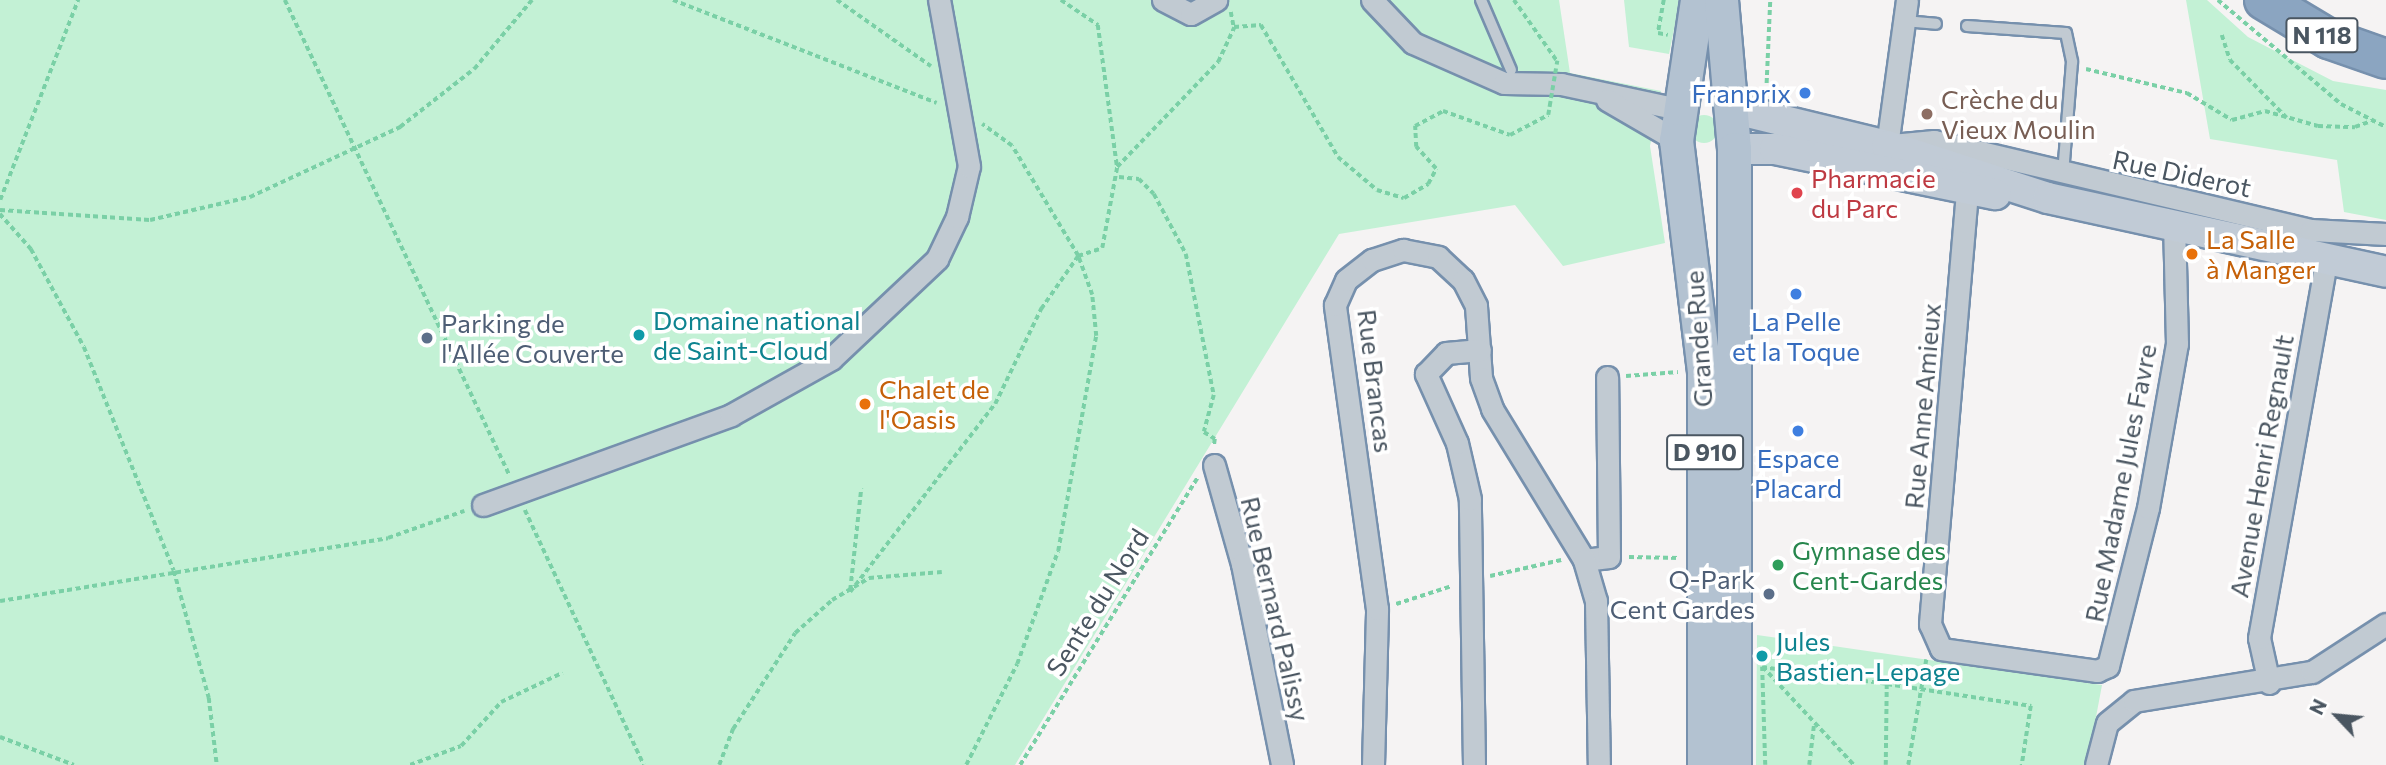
<!DOCTYPE html>
<meta charset="utf-8">
<style>
body{margin:0}
#map{position:relative;width:2386px;height:765px;overflow:hidden;background:#f5f3f3;font-family:Commissioner,sans-serif}
div>[style]{position:absolute}
.green>*{inset:0;background:#c3f1d5}
.round{border-radius:50%}
.path>*{height:3.5px;margin-top:-1.75px;transform-origin:0;background:repeating-linear-gradient(90deg,#7ad0a6 0 5px,transparent 0 8.5px)}
.roads{filter:drop-shadow(2px 0 #7690ad) drop-shadow(-2px 0 #7690ad) drop-shadow(0 2px #7690ad) drop-shadow(0 -2px #7690ad)}
.lane>*{height:10px;margin:-5px;padding:0 5px;transform-origin:5px;border-radius:5px;background:#c1cad2}
.street>*{height:21px;margin:-10.5px;padding:0 10.5px;transform-origin:10.5px;border-radius:10.5px;background:#c1cad2}
.secondary>*{height:30px;margin:-15px;padding:0 15px;transform-origin:15px;border-radius:15px;background:#c1cbd6}
.primary>*{height:33px;margin:-16.5px;padding:0 16.5px;transform-origin:16.5px;border-radius:16.5px;background:#b3c2d1}
.highway>*{height:38px;margin:-19px;padding:0 19px;transform-origin:19px;border-radius:19px;background:#8ba5c1}
.path-bridge>*{height:3.5px;margin-top:-1.75px;transform-origin:0;background:repeating-linear-gradient(90deg,#7ad0a6 0 5px,transparent 0 8.5px)}
.dots>*{width:19px;height:19px;translate:-50% -50%;box-sizing:border-box;border:4px solid #fff;border-radius:50%}
span{translate:-50% -50%;white-space:nowrap;text-align:center;line-height:1.15;-webkit-text-stroke:7px #fff;paint-order:stroke}
.shield-label span{padding:2px 5px;background:#fff;border:2px solid;border-radius:5px;-webkit-text-stroke-width:0}
.shield-label{font-size:24px;color:#4a5661;font-weight:700}
.shop-label{font-size:26px;color:#366cbe}
.right{translate:-100% -50%;text-align:right}
.education-label{font-size:26px;color:#785e54}
.left{translate:0 -50%;text-align:left}
.street-label{font-size:26px;color:#4a5661}
.health-label{font-size:26px;color:#be3a42}
.food-label{font-size:26px;color:#c56008}
.culture-label{font-size:26px;color:#0d838f}
.service-label{font-size:26px;color:#4e5e75}
.leisure-label{font-size:26px;color:#27864d}
.north{position:absolute;left:2302px;top:681px;width:70px;height:70px;-webkit-text-stroke:5px #fff;paint-order:stroke;rotate:296deg;font-size:19px;font-weight:700;line-height:28px;text-align:center;color:#4a5661}
.north::after{content:'';display:block;margin:auto;width:24px;height:32px;background:#4a5661;clip-path:polygon(50% 0,100% 100%,50% 72%,0 100%)}
</style>
<div id="map">
<div class="green">
<i style="clip-path:polygon(0 0,1559px 0,1570px 73px,1661px 91px,1650px 146px,1665px 243px,1563px 266px,1515px 205px,1339px 234px,1015px 765px,0 765px)"></i>
<i style="clip-path:polygon(1624px 0,1680px 0,1669px 54px,1629px 47px)"></i>
<i style="clip-path:polygon(2186px 0,2207px 0,2248px 37px,2333px 81px,2386px 90px,2386px 220px,2344px 212px,2337px 160px,2210px 139px)"></i>
<i class="round" style="left:1690px;top:115px;width:28px;height:28px"></i>
<i style="clip-path:polygon(1757px 635px,2102px 685px,2087px 765px,1756px 765px)"></i>
</div>
<div class="path">
<i style="left:285px;top:0;width:524px;rotate:64.71deg"></i>
<i style="left:673px;top:0;width:283px;rotate:21.3deg"></i>
<i style="left:837px;top:0;width:115px;rotate:35.1deg"></i>
<i style="left:1061px;top:0;width:45px;rotate:34deg"></i>
<i style="left:1098px;top:25px;width:142px;rotate:82.3deg"></i>
<i style="left:1514px;top:0;width:75px;rotate:54.8deg"></i>
<i style="left:1664px;top:0;width:34px;rotate:100deg"></i>
<i style="left:1658px;top:33px;width:10px;rotate:11deg"></i>
<i style="left:2218px;top:0;width:161px;rotate:40.2deg"></i>
<i style="left:2341px;top:104px;width:51px;rotate:27.1deg"></i>
<i style="left:1231px;top:12px;width:15px;rotate:79deg"></i>
<i style="left:2222px;top:35px;width:26px;rotate:72deg"></i>
<i style="left:2230px;top:60px;width:81px;rotate:45.5deg"></i>
<i style="left:2086px;top:69px;width:104px;rotate:13.4deg"></i>
<i style="left:2187px;top:93px;width:52px;rotate:31deg"></i>
<i style="left:2232px;top:120px;width:34px;rotate:-15deg"></i>
<i style="left:2265px;top:111px;width:55px;rotate:15.8deg"></i>
<i style="left:2318px;top:126px;width:37px;rotate:2deg"></i>
<i style="left:2355px;top:127px;width:20px;rotate:-20deg"></i>
<i style="left:1766px;top:92px;width:92px;rotate:-87.5deg"></i>
<i style="left:1119px;top:177px;width:20px;rotate:6deg"></i>
<i style="left:1139px;top:179px;width:21px;rotate:45deg"></i>
<i style="left:1154px;top:194px;width:68px;rotate:61.9deg"></i>
<i style="left:1186px;top:254px;width:144px;rotate:78.8deg"></i>
<i style="left:1214px;top:395px;width:38px;rotate:105deg"></i>
<i style="left:1204px;top:432px;width:13px;rotate:32deg"></i>
<i style="left:1215px;top:439px;width:8px;rotate:97deg"></i>
<i style="left:0;top:200px;width:215px;rotate:-68.7deg"></i>
<i style="left:0;top:210px;width:150px;rotate:3.8deg"></i>
<i style="left:150px;top:220px;width:103px;rotate:-13deg"></i>
<i style="left:250px;top:197px;width:166px;rotate:-25deg"></i>
<i style="left:400px;top:127px;width:94px;rotate:-38.1deg"></i>
<i style="left:474px;top:69px;width:90px;rotate:-50deg"></i>
<i style="left:0;top:214px;width:47px;rotate:48.5deg"></i>
<i style="left:31px;top:249px;width:111px;rotate:61.6deg"></i>
<i style="left:84px;top:347px;width:241px;rotate:68.1deg"></i>
<i style="left:174px;top:571px;width:132px;rotate:74.6deg"></i>
<i style="left:209px;top:698px;width:67px;rotate:83.2deg"></i>
<i style="left:1626px;top:376px;width:52px;rotate:-4.4deg"></i>
<i style="left:525px;top:510px;width:281px;rotate:65deg"></i>
<i style="left:1629px;top:557px;width:51px;rotate:1.1deg"></i>
<i style="left:1490px;top:576px;width:73px;rotate:-12.7deg"></i>
<i style="left:850px;top:590px;width:102px;rotate:-83.8deg"></i>
<i style="left:850px;top:592px;width:237px;rotate:-52.4deg"></i>
<i style="left:995px;top:404px;width:106px;rotate:-64.2deg"></i>
<i style="left:1041px;top:309px;width:65px;rotate:-55.1deg"></i>
<i style="left:1078px;top:256px;width:25px;rotate:-18deg"></i>
<i style="left:1102px;top:248px;width:82px;rotate:-79.5deg"></i>
<i style="left:1117px;top:167px;width:146px;rotate:-46.1deg"></i>
<i style="left:1218px;top:62px;width:38px;rotate:-65deg"></i>
<i style="left:1234px;top:27px;width:27px;rotate:-4deg"></i>
<i style="left:1261px;top:25px;width:153px;rotate:59.7deg"></i>
<i style="left:1338px;top:157px;width:51px;rotate:40.2deg"></i>
<i style="left:1377px;top:190px;width:28px;rotate:17deg"></i>
<i style="left:1404px;top:198px;width:28px;rotate:-30deg"></i>
<i style="left:1428px;top:184px;width:17px;rotate:-62deg"></i>
<i style="left:1436px;top:169px;width:30px;rotate:-132deg"></i>
<i style="left:1416px;top:147px;width:21px;rotate:-93deg"></i>
<i style="left:1415px;top:126px;width:32px;rotate:-28deg"></i>
<i style="left:1443px;top:111px;width:71px;rotate:19.7deg"></i>
<i style="left:1510px;top:135px;width:43px;rotate:-27.8deg"></i>
<i style="left:0;top:601px;width:393px;rotate:-9.2deg"></i>
<i style="left:388px;top:538px;width:81px;rotate:-19.6deg"></i>
<i style="left:1396px;top:604px;width:59px;rotate:-17.8deg"></i>
<i style="left:1763px;top:667px;width:134px;rotate:47.1deg"></i>
<i style="left:1887px;top:684px;width:146px;rotate:8.7deg"></i>
<i style="left:2031px;top:706px;width:60px;rotate:98.7deg"></i>
<i style="left:0;top:737px;width:79px;rotate:20.7deg"></i>
<i style="left:410px;top:765px;width:54px;rotate:-20.4deg"></i>
<i style="left:461px;top:746px;width:59px;rotate:-47.7deg"></i>
<i style="left:501px;top:702px;width:68px;rotate:-25.4deg"></i>
<i style="left:719px;top:765px;width:39px;rotate:-69deg"></i>
<i style="left:733px;top:729px;width:114px;rotate:-57.1deg"></i>
<i style="left:795px;top:633px;width:50px;rotate:-41.7deg"></i>
<i style="left:832px;top:600px;width:43px;rotate:-30.7deg"></i>
<i style="left:869px;top:578px;width:73px;rotate:-4.7deg"></i>
<i style="left:966px;top:765px;width:113px;rotate:-63.2deg"></i>
<i style="left:1017px;top:664px;width:120px;rotate:-70.1deg"></i>
<i style="left:1058px;top:551px;width:218px;rotate:-80deg"></i>
<i style="left:1096px;top:336px;width:41px;rotate:-95.6deg"></i>
<i style="left:1092px;top:295px;width:41px;rotate:-109.7deg"></i>
<i style="left:1078px;top:256px;width:128px;rotate:-121deg"></i>
<i style="left:1012px;top:146px;width:37px;rotate:-144deg"></i>
<i style="left:1020px;top:765px;width:337px;rotate:-58.3deg"></i>
<i style="left:1765px;top:765px;width:98px;rotate:-91.8deg"></i>
<i style="left:1762px;top:667px;width:126px;rotate:7.7deg"></i>
<i style="left:1887px;top:684px;width:81px;rotate:90.7deg"></i>
<i style="left:1809px;top:765px;width:42px;rotate:-83.2deg"></i>
<i style="left:1908px;top:765px;width:107px;rotate:-80.3deg"></i>
</div>
<div class="roads">
<div class="lane">
<i style="left:1481px;top:0;width:76px;rotate:66.8deg"></i>
<i style="left:1904px;top:21px;width:32px;rotate:5deg"></i>
<i style="left:1967px;top:26px;width:99px;rotate:4deg"></i>
<i style="left:2066px;top:33px;width:30px;rotate:78deg"></i>
<i style="left:2072px;top:62px;width:112px;rotate:94.6deg"></i>
</div>
<div class="street">
<i style="left:1163px;top:0;width:31px;rotate:27deg"></i>
<i style="left:1191px;top:14px;width:29px;rotate:-29deg"></i>
<i style="left:1372px;top:0;width:59px;rotate:46.4deg"></i>
<i style="left:1413px;top:43px;width:99px;rotate:23.7deg"></i>
<i style="left:1504px;top:83px;width:57px;rotate:1deg"></i>
<i style="left:1561px;top:84px;width:121px;rotate:12deg"></i>
<i style="left:1607px;top:100px;width:80px;rotate:30.1deg"></i>
<i style="left:1892px;top:145px;width:42px;rotate:-5.4deg"></i>
<i style="left:1934px;top:141px;width:387px;rotate:13.3deg"></i>
<i style="left:2311px;top:230px;width:75px;rotate:3.1deg"></i>
<i style="left:1887px;top:146px;width:147px;rotate:-82.2deg"></i>
<i style="left:1967px;top:192px;width:434px;rotate:94.9deg"></i>
<i style="left:1930px;top:624px;width:27px;rotate:66deg"></i>
<i style="left:1941px;top:649px;width:158px;rotate:8deg"></i>
<i style="left:2097px;top:671px;width:12px;rotate:-24deg"></i>
<i style="left:2108px;top:666px;width:163px;rotate:-75.8deg"></i>
<i style="left:2148px;top:508px;width:167px;rotate:-80deg"></i>
<i style="left:2177px;top:344px;width:120px;rotate:-91.4deg"></i>
<i style="left:1214px;top:465px;width:103px;rotate:74.2deg"></i>
<i style="left:1242px;top:564px;width:205px;rotate:78.7deg"></i>
<i style="left:483px;top:505px;width:264px;rotate:-19.9deg"></i>
<i style="left:731px;top:415px;width:115px;rotate:-29.2deg"></i>
<i style="left:831px;top:359px;width:146px;rotate:-43.3deg"></i>
<i style="left:937px;top:259px;width:47px;rotate:-64.5deg"></i>
<i style="left:957px;top:217px;width:52px;rotate:-76.8deg"></i>
<i style="left:969px;top:166px;width:169px;rotate:-100.2deg"></i>
<i style="left:1584px;top:560px;width:25px;rotate:-7deg"></i>
<i style="left:1609px;top:557px;width:180px;rotate:-90.6deg"></i>
<i style="left:2269px;top:683px;width:46px;rotate:-102.5deg"></i>
<i style="left:2259px;top:638px;width:386px;rotate:-79.9deg"></i>
<i style="left:1373px;top:765px;width:156px;rotate:-88.5deg"></i>
<i style="left:1377px;top:609px;width:307px;rotate:-97.9deg"></i>
<i style="left:1335px;top:305px;width:27px;rotate:-66deg"></i>
<i style="left:1346px;top:280px;width:33px;rotate:-38deg"></i>
<i style="left:1372px;top:260px;width:33px;rotate:-18deg"></i>
<i style="left:1403px;top:250px;width:36px;rotate:11deg"></i>
<i style="left:1438px;top:257px;width:34px;rotate:43deg"></i>
<i style="left:1463px;top:280px;width:29px;rotate:63deg"></i>
<i style="left:1476px;top:306px;width:72px;rotate:86deg"></i>
<i style="left:1481px;top:378px;width:33px;rotate:70deg"></i>
<i style="left:1492px;top:409px;width:177px;rotate:58.6deg"></i>
<i style="left:1584px;top:560px;width:43px;rotate:73.7deg"></i>
<i style="left:1596px;top:601px;width:164px;rotate:89deg"></i>
<i style="left:1474px;top:765px;width:266px;rotate:-90.9deg"></i>
<i style="left:1470px;top:499px;width:57px;rotate:-103.1deg"></i>
<i style="left:1457px;top:443px;width:76px;rotate:-114.2deg"></i>
<i style="left:1426px;top:374px;width:29px;rotate:-46deg"></i>
<i style="left:1446px;top:353px;width:34px;rotate:-5deg"></i>
<i style="left:2096px;top:765px;width:43px;rotate:-75.3deg"></i>
<i style="left:2107px;top:723px;width:35px;rotate:-39deg"></i>
<i style="left:2134px;top:701px;width:180px;rotate:-9.3deg"></i>
<i style="left:2312px;top:672px;width:88px;rotate:-33deg"></i>
</div>
<div class="secondary">
<i style="left:1731px;top:108px;width:161px;rotate:13.7deg"></i>
<i style="left:1887px;top:146px;width:169px;rotate:17.9deg"></i>
<i style="left:2048px;top:198px;width:346px;rotate:12.3deg"></i>
<i style="left:1734px;top:149px;width:41px"></i>
<i style="left:1775px;top:149px;width:225px;rotate:11.6deg"></i>
</div>
<div class="primary">
<i style="left:1697px;top:0;width:142px;rotate:98.5deg"></i>
<i style="left:1676px;top:140px;width:232px;rotate:83.1deg"></i>
<i style="left:1704px;top:370px;width:395px;rotate:90deg"></i>
<i style="left:1721px;top:0;width:150px;rotate:85deg"></i>
<i style="left:1734px;top:149px;width:616px;rotate:90deg"></i>
</div>
<div class="highway">
<i style="left:2264px;top:0;width:76px;rotate:31deg"></i>
<i style="left:2329px;top:39px;width:60px;rotate:19.3deg"></i>
</div>
</div>
<div class="path-bridge">
<i style="left:1548px;top:115px;width:55px;rotate:-80.5deg"></i>
</div>
<div class="dots">
<i style="left:1805px;top:93px;background:#3f7fe0"></i>
<i style="left:1927px;top:114px;background:#8d6e63"></i>
<i style="left:1797px;top:193px;background:#e0444e"></i>
<i style="left:2192px;top:254px;background:#e8710a"></i>
<i style="left:1796px;top:294px;background:#3f7fe0"></i>
<i style="left:639px;top:335px;background:#0f9aa8"></i>
<i style="left:427px;top:338px;background:#5c6f8a"></i>
<i style="left:865px;top:404px;background:#e8710a"></i>
<i style="left:1798px;top:431px;background:#3f7fe0"></i>
<i style="left:1778px;top:565px;background:#2e9e5b"></i>
<i style="left:1769px;top:594px;background:#5c6f8a"></i>
<i style="left:1762px;top:656px;background:#0f9aa8"></i>
</div>
<div class="shield-label">
<span style="left:2322px;top:35px">N 118</span>
<span style="left:1705px;top:452px">D 910</span>
</div>
<div class="shop-label">
<span class="right" style="left:1791px;top:93px">Franprix</span>
<span style="left:1796px;top:336px">La Pelle<br>et la Toque</span>
<span style="left:1798px;top:473px">Espace<br>Placard</span>
</div>
<div class="education-label">
<span class="left" style="left:1941px;top:114px">Crèche du<br>Vieux Moulin</span>
</div>
<div class="street-label">
<span style="left:2182px;top:173px;rotate:12deg">Rue Diderot</span>
<span style="left:1698px;top:339px;rotate:-94deg">Grande Rue</span>
<span style="left:1376px;top:381px;rotate:83deg">Rue Brancas</span>
<span style="left:1922px;top:406px;rotate:-85deg">Rue Anne Amieux</span>
<span style="left:2261px;top:466px;rotate:-80deg">Avenue Henri Regnault</span>
<span style="left:2120px;top:483px;rotate:-79deg">Rue Madame Jules Favre</span>
<span style="left:1097px;top:602px;rotate:-58deg">Sente du Nord</span>
<span style="left:1276px;top:609px;rotate:77deg">Rue Bernard Palissy</span>
</div>
<div class="health-label">
<span class="left" style="left:1811px;top:193px">Pharmacie<br>du Parc</span>
</div>
<div class="food-label">
<span class="left" style="left:2206px;top:254px">La Salle<br>à Manger</span>
<span class="left" style="left:879px;top:404px">Chalet de<br>l'Oasis</span>
</div>
<div class="culture-label">
<span class="left" style="left:653px;top:335px">Domaine national<br>de Saint-Cloud</span>
<span class="left" style="left:1776px;top:656px">Jules<br>Bastien-Lepage</span>
</div>
<div class="service-label">
<span class="left" style="left:441px;top:338px">Parking de<br>l'Allée Couverte</span>
<span class="right" style="left:1755px;top:594px">Q-Park<br>Cent Gardes</span>
</div>
<div class="leisure-label">
<span class="left" style="left:1792px;top:565px">Gymnase des<br>Cent-Gardes</span>
</div>
<div class="north">N</div>
</div>
